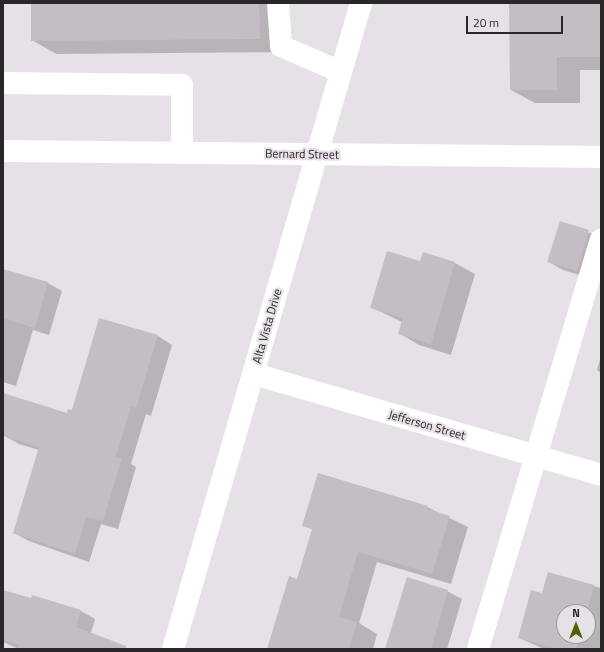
<!DOCTYPE html>
<style>
body{margin:0}
#map{position:relative;width:604px;height:652px;overflow:hidden;background:#e6e0e7;font-family:"Titillium Web",sans-serif}
div>[style]{position:absolute}
.shadow>*{inset:0;background:#0003}
.building>*{inset:0;background:#c4bdc4}
.minor>*{height:22px;margin:-11px;padding:0 11px;transform-origin:11px;border-radius:11px;background:#fff}
span{translate:-50% -50%;white-space:nowrap;text-align:center;line-height:1.15;-webkit-text-stroke:4px #e6e0e7;paint-order:stroke}
.street-label{font-size:12px;color:#2a272a}
.frame{position:absolute;inset:0;border:4px solid #2a272a;pointer-events:none}
.north{position:absolute;left:556px;top:604px;width:40px;height:40px;box-sizing:border-box;background:#e6e0e7;border:1px solid #9b969b;border-radius:50%;rotate:0deg;font-size:11px;font-weight:700;line-height:16px;text-align:center;color:#2a272a}
.north::after{content:'';display:block;margin:auto;width:14px;height:18px;background:#536000;clip-path:polygon(50% 0,100% 100%,50% 72%,0 100%)}
.scale{position:absolute;left:466px;top:16px;width:97px;height:18px;box-sizing:border-box;border:2px solid #2a272a;border-top:0;padding-left:5px;font-size:12px;line-height:14px;white-space:nowrap;color:#2a272a;-webkit-text-stroke:3px #e6e0e7;paint-order:stroke}
</style>
<div id="map">
<div class="shadow">
<i style="clip-path:polygon(32px 3px,283px 3px,283px 52px,56px 54px,32px 40px)"></i>
<i style="clip-path:polygon(510px 3px,601px 3px,601px 70px,580px 70px,580px 103px,535px 103px,511px 90px)"></i>
<i style="clip-path:polygon(560px 223px,601px 237px,593px 279px,563px 270px,549px 262px)"></i>
<i style="clip-path:polygon(424px 253px,455px 263px,475px 274px,451px 355px,419px 345px,399px 333px,402px 322px,371px 307px,421px 263px)"></i>
<i style="clip-path:polygon(6px 271px,48px 283px,62px 291px,49px 335px,33px 330px,16px 386px,3px 382px,3px 282px)"></i>
<i style="clip-path:polygon(100px 319px,158px 336px,172px 345px,151px 416px,146px 414px,131px 464px,136px 467px,118px 529px,101px 524px,89px 562px,29px 541px,14px 533px,39px 450px,19px 444px,5px 436px,72px 411px)"></i>
<i style="clip-path:polygon(601px 356px,601px 373px,597px 370px)"></i>
<i style="clip-path:polygon(427px 507px,468px 527px,451px 584px,377px 562px,359px 623px,377px 634px,373px 649px,268px 649px,297px 580px,313px 530px,304px 525px)"></i>
<i style="clip-path:polygon(evenodd,548px 574px,601px 588px,601px 649px,544px 649px,519px 638px,542px 594px,548px 574px,564px 612px,588px 612px,588px 636px,564px 636px,564px 612px)"></i>
<i style="clip-path:polygon(447px 591px,462px 599px,447px 649px,390px 649px)"></i>
<i style="clip-path:polygon(32px 599px,81px 611px,95px 619px,86px 649px,19px 649px,3px 642px,3px 605px)"></i>
</div>
<div class="building">
<i style="clip-path:polygon(31px 3px,259px 3px,260px 39px,31px 41px)"></i>
<i style="clip-path:polygon(509px 3px,601px 3px,601px 57px,557px 57px,557px 90px,510px 90px)"></i>
<i style="clip-path:polygon(560px 221px,589px 230px,577px 271px,547px 262px)"></i>
<i style="clip-path:polygon(387px 251px,420px 261px,423px 252px,455px 262px,431px 344px,398px 334px,403px 318px,370px 308px)"></i>
<i style="clip-path:polygon(3px 269px,48px 282px,35px 328px,3px 318px)"></i>
<i style="clip-path:polygon(99px 318px,158px 335px,136px 408px,131px 407px,116px 456px,122px 458px,103px 521px,86px 517px,75px 554px,13px 533px,39px 447px,3px 436px,3px 393px,67px 413px,68px 409px,72px 410px)"></i>
<i style="clip-path:polygon(318px 473px,428px 506px,427px 509px,450px 516px,432px 574px,358px 552px,339px 617px,357px 622px,349px 649px,267px 649px,289px 576px,297px 579px,312px 529px,302px 526px)"></i>
<i style="clip-path:polygon(548px 572px,594px 585px,587px 612px,564px 612px,564px 636px,580px 636px,576px 649px,557px 649px,518px 638px,531px 590px,542px 593px)"></i>
<i style="clip-path:polygon(407px 577px,448px 590px,431px 649px,385px 649px)"></i>
<i style="clip-path:polygon(3px 590px,31px 598px,32px 595px,81px 610px,76px 627px,126px 646px,126px 649px,18px 649px,19px 645px,3px 640px)"></i>
</div>
<div class="minor">
<i style="left:278px;top:3px;width:43px;rotate:86deg"></i>
<i style="left:281px;top:46px;width:65px;rotate:23.4deg"></i>
<i style="left:3px;top:83px;width:179px;rotate:0.6deg"></i>
<i style="left:182px;top:85px;width:68px;rotate:90deg"></i>
<i style="left:3px;top:151px;width:598px;rotate:0.57deg"></i>
<i style="left:254px;top:374px;width:361px;rotate:16.2deg"></i>
<i style="left:173px;top:649px;width:673px;rotate:-73.77deg"></i>
<i style="left:478px;top:649px;width:427px;rotate:-73.3deg"></i>
</div>
<div class="street-label">
<span style="left:302px;top:154px;rotate:1deg">Bernard Street</span>
<span style="left:267px;top:326px;rotate:-74deg">Alta Vista Drive</span>
<span style="left:427px;top:425px;rotate:16deg">Jefferson Street</span>
</div>
<div class="frame"></div>
<div class="north">N</div>
<div class="scale">20 m</div>
</div>
